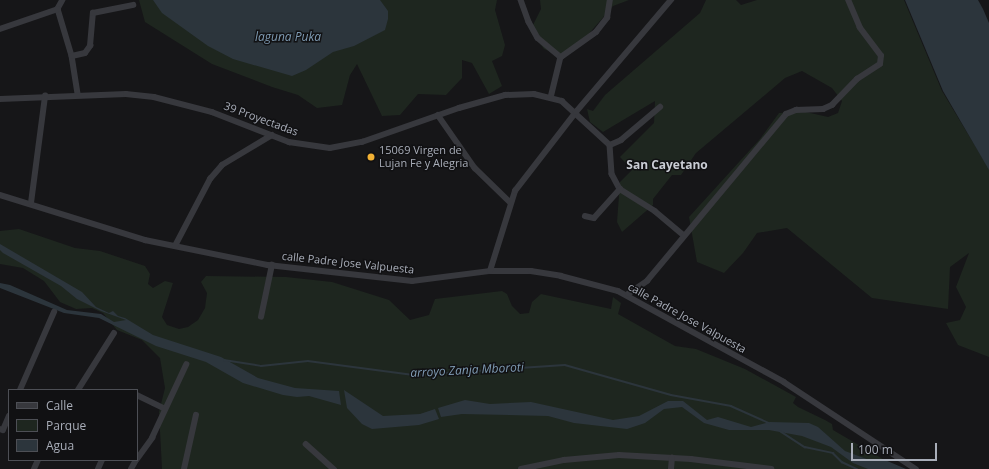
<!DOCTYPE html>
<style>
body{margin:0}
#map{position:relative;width:989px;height:469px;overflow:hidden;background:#161618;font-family:"Open Sans",sans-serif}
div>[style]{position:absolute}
.green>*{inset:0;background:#1e261f}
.water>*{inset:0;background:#2c353c}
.stream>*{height:1.5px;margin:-0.75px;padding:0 0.75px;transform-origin:0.75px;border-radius:0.75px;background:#2c353c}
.minor>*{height:5.5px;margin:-2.75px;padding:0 2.75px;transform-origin:2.75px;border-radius:2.75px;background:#37383d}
.dots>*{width:11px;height:11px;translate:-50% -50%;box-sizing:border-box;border:2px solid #111113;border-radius:50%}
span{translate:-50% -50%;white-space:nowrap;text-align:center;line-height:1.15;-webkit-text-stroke:3px #111113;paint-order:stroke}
.street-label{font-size:11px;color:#a8adb8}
.poi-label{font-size:11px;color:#a8adb8}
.left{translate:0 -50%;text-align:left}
.water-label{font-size:12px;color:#7f9bb3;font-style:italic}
.neighbourhood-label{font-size:12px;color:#c9ccd4;font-weight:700}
.legend{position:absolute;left:8px;top:389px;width:130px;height:72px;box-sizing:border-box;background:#111113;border:1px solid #4d4f55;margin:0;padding:5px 7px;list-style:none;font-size:12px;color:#a8adb8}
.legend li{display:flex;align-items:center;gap:8px;height:20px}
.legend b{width:20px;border:1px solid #4d4f55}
.scale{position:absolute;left:851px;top:443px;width:86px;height:18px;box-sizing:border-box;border:2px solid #a8adb8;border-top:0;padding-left:5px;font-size:12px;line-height:14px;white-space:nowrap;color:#a8adb8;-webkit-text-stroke:3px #111113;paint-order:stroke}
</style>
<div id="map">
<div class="green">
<i style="clip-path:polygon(139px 0,497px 0,495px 10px,505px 45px,502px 56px,492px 61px,502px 86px,489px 94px,472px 63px,462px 60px,462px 78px,446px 95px,418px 94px,400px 115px,382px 116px,357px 64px,350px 75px,342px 105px,317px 108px,298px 95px,272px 87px,212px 64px,145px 22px)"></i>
<i style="clip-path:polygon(540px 0,629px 0,613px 6px,573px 52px,558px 55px,544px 49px,530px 31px,541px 9px)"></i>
<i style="clip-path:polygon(706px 0,736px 0,741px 5px,757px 0,904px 0,942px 91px,989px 169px,989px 357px,958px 345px,946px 323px,960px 320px,966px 307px,956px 287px,969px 253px,950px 267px,948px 309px,872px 298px,787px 228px,757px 233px,743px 253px,724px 273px,697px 262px,689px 217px,760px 139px,779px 113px,806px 112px,828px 117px,838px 113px,842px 101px,832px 88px,802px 71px,785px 78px,696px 153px,681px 175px,672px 175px,653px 199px,653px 205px,622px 232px,617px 222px,620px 182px,632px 170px,620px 157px,654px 123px,655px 101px,603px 132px,590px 122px,587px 109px,593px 111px,605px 95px,700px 13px)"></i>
<i style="clip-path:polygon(19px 229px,75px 248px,100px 251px,145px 266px,150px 274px,148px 284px,153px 288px,165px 281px,173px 283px,162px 317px,167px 325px,179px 329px,188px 327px,198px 320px,205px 308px,207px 293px,201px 282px,206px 276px,286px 277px,332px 282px,389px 300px,410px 320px,429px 315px,435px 299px,502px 291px,507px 294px,512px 306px,520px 314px,529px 313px,532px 302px,541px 294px,611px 309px,613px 297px,621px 303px,618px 314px,675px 346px,696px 349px,745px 369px,796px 397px,793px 403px,798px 407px,825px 420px,832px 424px,833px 430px,900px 469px,162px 469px,159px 412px,165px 388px,160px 358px,142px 340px,117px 330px,103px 313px,92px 308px,76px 309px,60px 302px,44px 281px,23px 268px,0 264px,0 231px)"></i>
</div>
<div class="water">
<i style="clip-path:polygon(153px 0,380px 0,388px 11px,388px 19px,385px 30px,354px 46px,333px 52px,306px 70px,292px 76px,233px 59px,208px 46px,162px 13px)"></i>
<i style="clip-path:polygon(905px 0,978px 0,983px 9px,989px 23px,989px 170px,943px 91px)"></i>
<i style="clip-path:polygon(0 244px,82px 292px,96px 307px,109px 313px,113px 311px,118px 316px,125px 318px,153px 335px,221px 357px,258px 378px,295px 388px,339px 391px,341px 405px,309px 396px,297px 397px,283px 395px,243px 383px,206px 362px,156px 346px,99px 318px,64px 313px,0 288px,0 283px,10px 285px,67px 310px,101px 314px,114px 322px,126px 320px,101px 311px,77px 299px,61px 286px,3px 253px,0 250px)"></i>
<i style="clip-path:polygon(344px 390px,383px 416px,420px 414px,435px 409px,439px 419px,419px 425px,372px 429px,362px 424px,347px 408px)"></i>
<i style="clip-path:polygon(465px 400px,490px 404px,531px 402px,613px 420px,639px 416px,668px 401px,683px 401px,707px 420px,718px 417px,751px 427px,770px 422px,809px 423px,818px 427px,845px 451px,872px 461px,885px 460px,906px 469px,868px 469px,853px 463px,831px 447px,802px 436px,769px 430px,729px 430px,704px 423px,682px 407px,664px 409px,645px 423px,627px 429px,574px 423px,548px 416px,462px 414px,441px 417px,438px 408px)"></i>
</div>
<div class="stream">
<i style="left:224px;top:360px;width:37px;rotate:9deg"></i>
<i style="left:261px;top:366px;width:47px;rotate:-6.1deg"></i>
<i style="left:308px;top:361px;width:108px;rotate:7.5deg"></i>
<i style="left:415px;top:375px;width:150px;rotate:-3.8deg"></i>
<i style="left:565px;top:365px;width:110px;rotate:15.8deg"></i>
<i style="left:671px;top:395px;width:61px;rotate:10.4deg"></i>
<i style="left:731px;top:406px;width:42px;rotate:24.1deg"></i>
<i style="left:780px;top:431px;width:30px;rotate:33deg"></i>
<i style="left:805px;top:447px;width:29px;rotate:12deg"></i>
<i style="left:833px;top:453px;width:13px;rotate:45deg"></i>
<i style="left:842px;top:462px;width:17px;rotate:25deg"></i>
</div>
<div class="minor">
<i style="left:63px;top:0;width:10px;rotate:119deg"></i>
<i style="left:58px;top:9px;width:49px;rotate:73.4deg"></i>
<i style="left:72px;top:56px;width:39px;rotate:81deg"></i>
<i style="left:521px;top:0;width:23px;rotate:70deg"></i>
<i style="left:529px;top:22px;width:18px;rotate:61deg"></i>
<i style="left:538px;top:38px;width:30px;rotate:40deg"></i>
<i style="left:561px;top:57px;width:42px;rotate:103.7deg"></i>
<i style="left:0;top:29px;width:61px;rotate:-19deg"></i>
<i style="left:72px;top:56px;width:13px;rotate:-13deg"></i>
<i style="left:85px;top:53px;width:9px;rotate:-54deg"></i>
<i style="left:90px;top:46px;width:33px;rotate:-85deg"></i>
<i style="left:93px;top:13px;width:41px;rotate:-11.3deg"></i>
<i style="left:561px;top:57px;width:43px;rotate:-35.5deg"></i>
<i style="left:596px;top:32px;width:18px;rotate:-52deg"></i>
<i style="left:607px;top:18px;width:18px;rotate:-81deg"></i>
<i style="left:0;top:99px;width:126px;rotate:-2.3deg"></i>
<i style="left:126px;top:94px;width:28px;rotate:6deg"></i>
<i style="left:154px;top:97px;width:60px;rotate:14.5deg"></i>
<i style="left:212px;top:112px;width:83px;rotate:21.3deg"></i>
<i style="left:289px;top:142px;width:41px;rotate:8.3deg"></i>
<i style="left:330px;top:148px;width:33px;rotate:-11deg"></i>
<i style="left:362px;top:142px;width:103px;rotate:-19.3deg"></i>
<i style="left:459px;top:108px;width:48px;rotate:-15.8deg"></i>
<i style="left:505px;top:95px;width:29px;rotate:-2deg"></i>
<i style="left:534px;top:94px;width:29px;rotate:14deg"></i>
<i style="left:562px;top:101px;width:65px;rotate:42.5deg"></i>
<i style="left:610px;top:145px;width:12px;rotate:-24deg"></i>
<i style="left:621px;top:140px;width:51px;rotate:-40.2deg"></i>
<i style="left:438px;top:115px;width:65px;rotate:55.1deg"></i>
<i style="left:475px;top:168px;width:49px;rotate:44.2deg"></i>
<i style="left:610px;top:145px;width:29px;rotate:86deg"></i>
<i style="left:612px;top:174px;width:17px;rotate:62deg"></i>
<i style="left:620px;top:189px;width:41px;rotate:32.2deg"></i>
<i style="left:655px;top:211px;width:38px;rotate:40deg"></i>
<i style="left:0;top:195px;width:152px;rotate:17.2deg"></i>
<i style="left:145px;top:240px;width:126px;rotate:11.5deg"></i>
<i style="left:268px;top:265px;width:145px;rotate:6.3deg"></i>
<i style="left:412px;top:281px;width:79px;rotate:-7.3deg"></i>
<i style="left:490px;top:271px;width:41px"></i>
<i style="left:531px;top:271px;width:30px;rotate:9deg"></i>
<i style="left:561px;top:276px;width:59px;rotate:14.7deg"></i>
<i style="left:618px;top:291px;width:189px;rotate:28.7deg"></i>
<i style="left:784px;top:382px;width:158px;rotate:33.4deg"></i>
<i style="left:31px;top:203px;width:108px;rotate:-82.5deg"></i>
<i style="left:585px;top:216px;width:9px;rotate:13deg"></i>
<i style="left:594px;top:218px;width:39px;rotate:-48deg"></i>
<i style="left:175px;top:246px;width:76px;rotate:-62.4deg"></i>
<i style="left:210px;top:179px;width:18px;rotate:-49deg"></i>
<i style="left:222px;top:165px;width:58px;rotate:-31deg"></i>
<i style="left:490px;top:271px;width:84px;rotate:-72.6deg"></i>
<i style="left:515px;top:191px;width:100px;rotate:-52.3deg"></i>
<i style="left:576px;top:112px;width:147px;rotate:-49.7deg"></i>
<i style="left:628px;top:294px;width:23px;rotate:-34deg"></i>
<i style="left:647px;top:281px;width:217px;rotate:-50.2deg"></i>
<i style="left:786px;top:114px;width:11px;rotate:-22deg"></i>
<i style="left:796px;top:110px;width:27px;rotate:-2deg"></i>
<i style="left:823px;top:109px;width:10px;rotate:-24deg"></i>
<i style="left:832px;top:105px;width:36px;rotate:-46deg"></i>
<i style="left:857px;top:79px;width:27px;rotate:-33deg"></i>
<i style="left:880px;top:64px;width:8px;rotate:-83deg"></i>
<i style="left:881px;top:56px;width:35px;rotate:-127deg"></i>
<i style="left:860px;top:28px;width:30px;rotate:-113deg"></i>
<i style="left:261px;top:317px;width:53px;rotate:-78.1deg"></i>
<i style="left:20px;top:390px;width:85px;rotate:-66.4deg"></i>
<i style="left:78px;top:390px;width:67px;rotate:-57.7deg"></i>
<i style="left:137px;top:395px;width:30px;rotate:26deg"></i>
<i style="left:0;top:429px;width:3px;rotate:18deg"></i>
<i style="left:3px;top:430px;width:15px;rotate:-67deg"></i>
<i style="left:306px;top:444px;width:38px;rotate:42deg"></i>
<i style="left:137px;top:459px;width:26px;rotate:-54deg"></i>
<i style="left:152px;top:438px;width:81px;rotate:-65deg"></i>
<i style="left:34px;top:469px;width:10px;rotate:-66deg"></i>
<i style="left:98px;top:469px;width:10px;rotate:-66deg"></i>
<i style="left:131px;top:469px;width:10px;rotate:-61deg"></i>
<i style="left:184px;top:469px;width:55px;rotate:-77.5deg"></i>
<i style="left:521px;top:469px;width:44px;rotate:-11.8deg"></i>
<i style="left:564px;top:460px;width:55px;rotate:-5.2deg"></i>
<i style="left:619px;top:455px;width:72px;rotate:3.2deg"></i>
<i style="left:691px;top:459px;width:81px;rotate:7.1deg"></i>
<i style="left:671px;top:469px;width:11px;rotate:-85deg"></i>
</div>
<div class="dots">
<i style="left:371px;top:157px;background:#f2b134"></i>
</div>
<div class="street-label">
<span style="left:261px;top:119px;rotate:20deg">39 Proyectadas</span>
<span style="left:348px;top:263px;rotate:6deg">calle Padre Jose Valpuesta</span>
<span style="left:687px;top:318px;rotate:29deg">calle Padre Jose Valpuesta</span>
</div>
<div class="poi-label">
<span class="left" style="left:379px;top:157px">15069 Virgen de<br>Lujan Fe y Alegria</span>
</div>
<div class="water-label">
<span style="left:288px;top:37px">laguna Puka</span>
<span style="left:467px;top:370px;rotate:-3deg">arroyo Zanja Mboroti</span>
</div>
<div class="neighbourhood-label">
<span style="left:667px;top:165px">San Cayetano</span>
</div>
<ul class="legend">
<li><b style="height:5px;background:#37383d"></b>Calle</li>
<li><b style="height:11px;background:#1e261f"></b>Parque</li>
<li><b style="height:11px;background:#2c353c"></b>Agua</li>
</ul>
<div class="scale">100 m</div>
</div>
